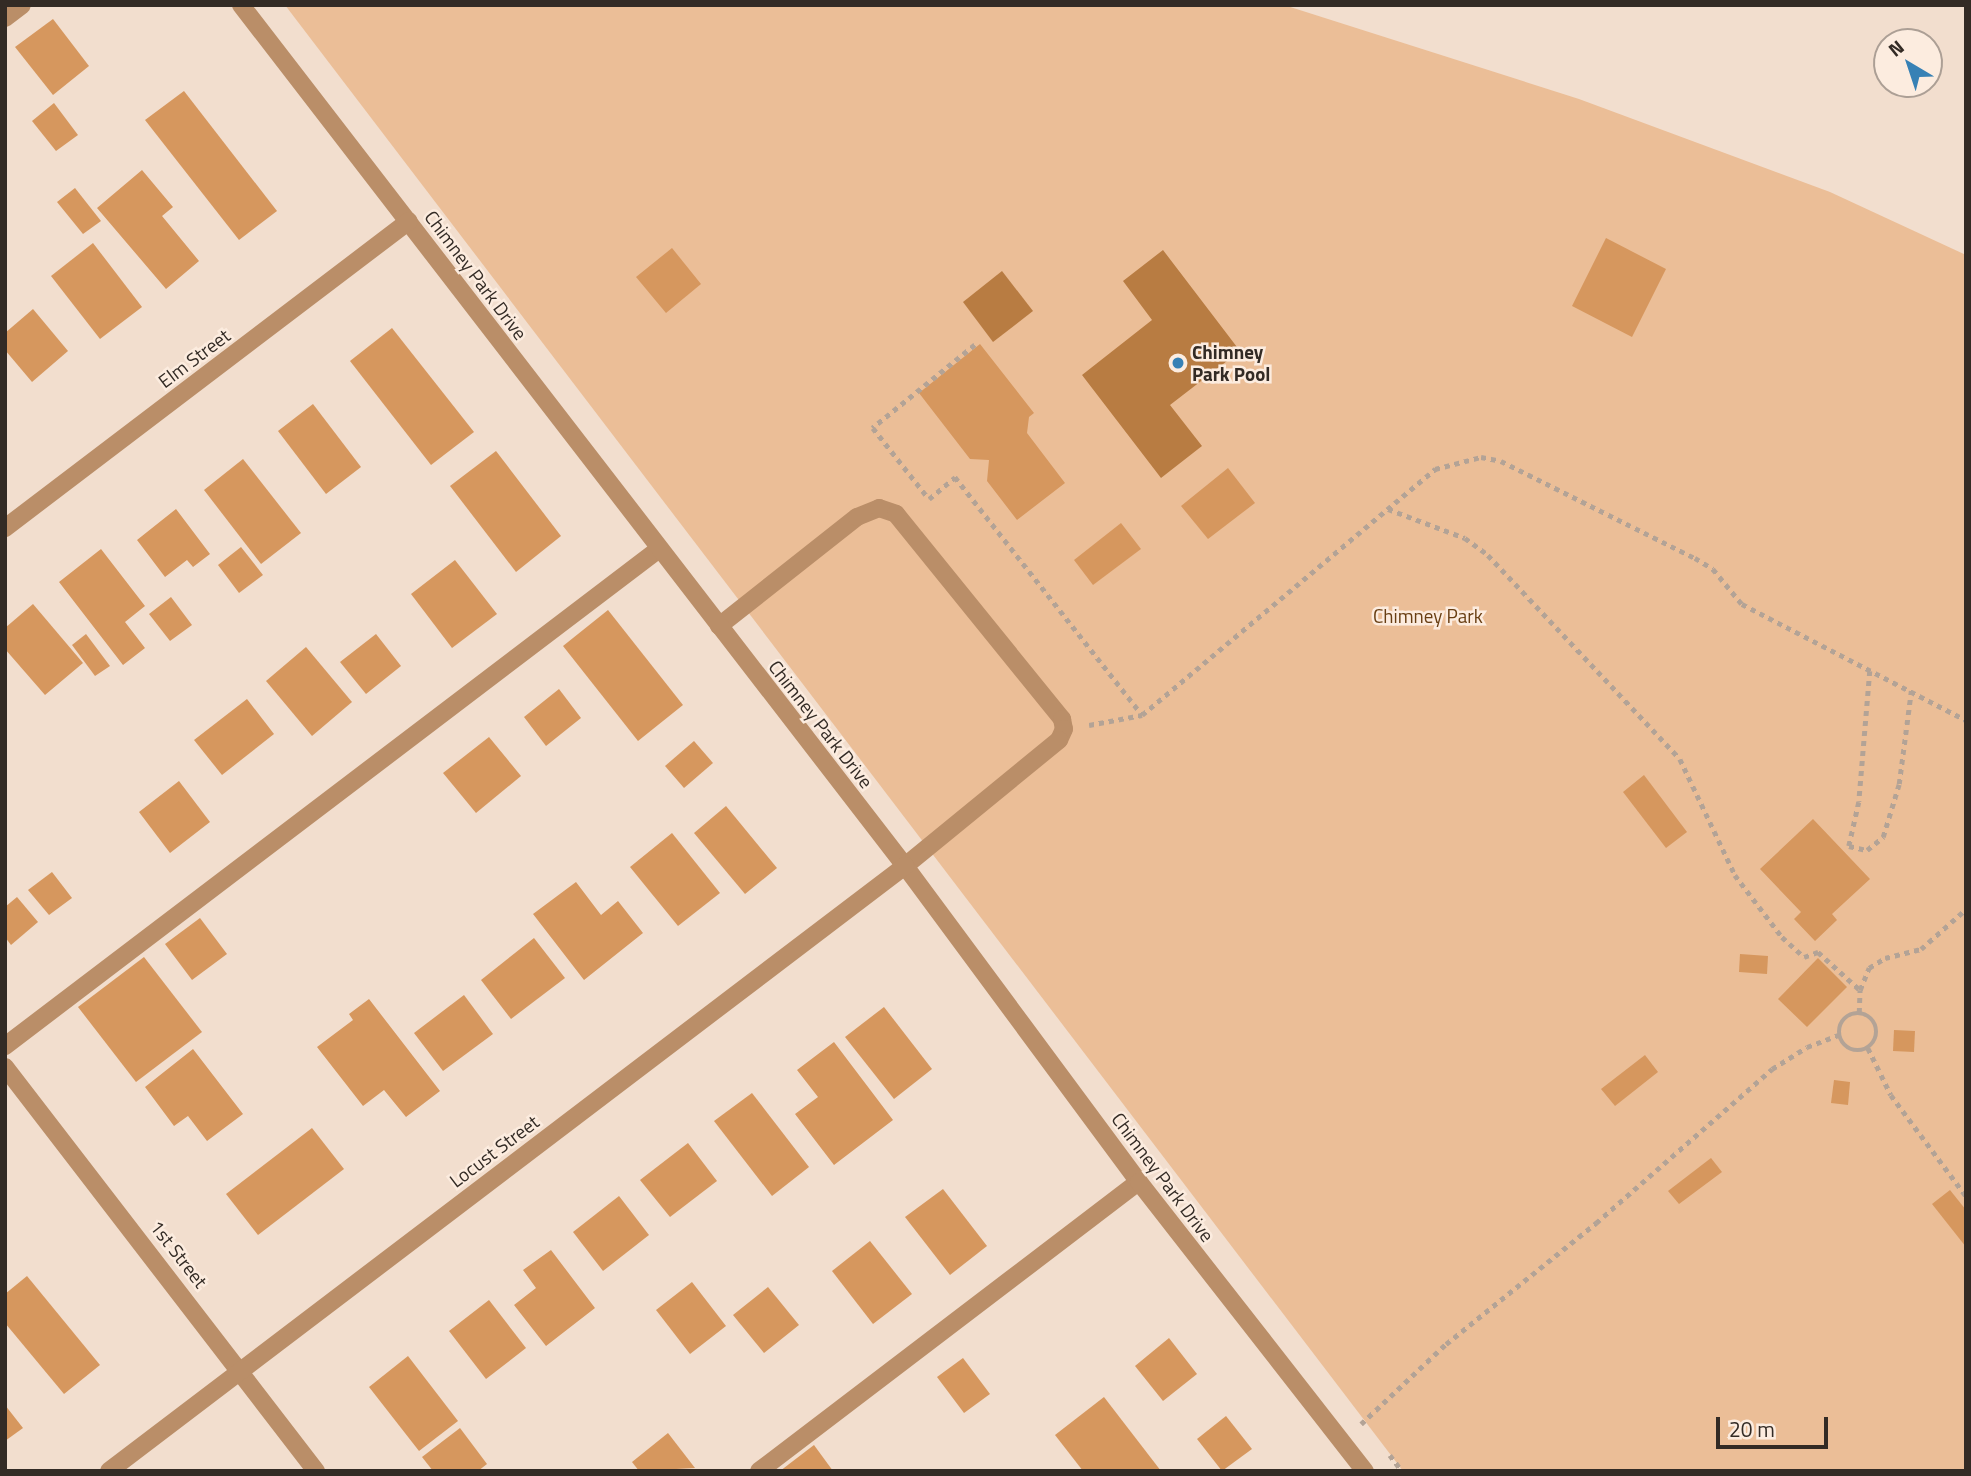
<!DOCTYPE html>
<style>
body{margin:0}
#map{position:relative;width:1971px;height:1476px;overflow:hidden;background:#f2dece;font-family:"Titillium Web",sans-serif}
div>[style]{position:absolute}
.green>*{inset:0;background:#ebbe97}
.water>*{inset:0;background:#b87c42}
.building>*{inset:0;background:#d6975e}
.path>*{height:4.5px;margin-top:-2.25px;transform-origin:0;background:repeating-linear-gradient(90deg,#b3a396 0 5px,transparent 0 10px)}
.path>.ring{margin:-2.25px;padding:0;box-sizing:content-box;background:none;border:4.5px solid #b3a396;border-radius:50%}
.lane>*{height:18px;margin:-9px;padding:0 9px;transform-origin:9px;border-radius:9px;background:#ba8e68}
.street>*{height:18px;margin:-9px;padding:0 9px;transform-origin:9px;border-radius:9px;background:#ba8e68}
.dots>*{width:19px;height:19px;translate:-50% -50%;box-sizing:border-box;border:4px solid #fcecdf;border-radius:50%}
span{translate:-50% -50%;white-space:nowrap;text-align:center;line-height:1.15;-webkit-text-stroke:5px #fcecdf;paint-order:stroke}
.street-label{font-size:19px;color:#332b25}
.poi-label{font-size:19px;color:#332b25;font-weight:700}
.left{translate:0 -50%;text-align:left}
.park-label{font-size:19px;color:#683e12}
.frame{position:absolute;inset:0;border:7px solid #332b25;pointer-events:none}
.north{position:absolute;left:1873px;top:28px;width:70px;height:70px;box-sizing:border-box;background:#fcecdf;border:2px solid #ac9f95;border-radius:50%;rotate:321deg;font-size:19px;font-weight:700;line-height:28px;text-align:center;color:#332b25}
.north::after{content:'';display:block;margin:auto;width:24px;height:32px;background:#3781b5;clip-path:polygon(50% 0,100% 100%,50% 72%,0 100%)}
.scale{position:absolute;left:1716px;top:1417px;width:112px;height:32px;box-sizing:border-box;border:4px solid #332b25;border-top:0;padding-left:9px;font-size:21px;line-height:24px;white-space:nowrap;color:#332b25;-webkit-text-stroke:5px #fcecdf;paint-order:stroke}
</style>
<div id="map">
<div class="green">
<i style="clip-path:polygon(285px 5px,1284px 5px,1579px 99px,1830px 192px,1966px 255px,1966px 1471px,1403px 1471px)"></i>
</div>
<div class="water">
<i style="clip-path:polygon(1163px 250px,1240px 351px,1170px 405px,1202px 446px,1161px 478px,1082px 375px,1152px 320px,1123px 281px)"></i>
<i style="clip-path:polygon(1002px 271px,1033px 311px,993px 342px,963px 302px)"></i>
</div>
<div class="building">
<i style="clip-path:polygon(53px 19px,89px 66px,53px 95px,15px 47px)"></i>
<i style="clip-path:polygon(184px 91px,277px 211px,239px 240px,145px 120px)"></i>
<i style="clip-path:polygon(54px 103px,78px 135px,56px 151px,32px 121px)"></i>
<i style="clip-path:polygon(142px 170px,173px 207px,162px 216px,199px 261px,166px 289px,97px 208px)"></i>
<i style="clip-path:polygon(75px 188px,101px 221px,83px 234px,57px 202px)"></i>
<i style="clip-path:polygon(1606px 238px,1666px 269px,1632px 337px,1572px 306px)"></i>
<i style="clip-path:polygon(93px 243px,142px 307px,100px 339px,51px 276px)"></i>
<i style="clip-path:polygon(672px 248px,701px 284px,666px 313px,636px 277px)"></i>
<i style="clip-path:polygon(33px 309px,68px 351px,32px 382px,5px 350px,5px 333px)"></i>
<i style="clip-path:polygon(392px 328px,474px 432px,431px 465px,350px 361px)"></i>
<i style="clip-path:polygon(980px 344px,1034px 413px,1029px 417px,1027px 433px,1065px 483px,1017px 520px,987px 481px,989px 460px,970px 459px,919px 393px)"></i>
<i style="clip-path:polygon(313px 404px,361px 467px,326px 494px,278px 431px)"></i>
<i style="clip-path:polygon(496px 451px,561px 536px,516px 572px,450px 486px)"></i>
<i style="clip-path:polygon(243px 459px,301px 533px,261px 564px,204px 490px)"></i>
<i style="clip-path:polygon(1228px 468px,1255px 503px,1208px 539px,1181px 506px)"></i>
<i style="clip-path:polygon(176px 509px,210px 554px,193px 567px,187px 560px,165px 577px,137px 540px)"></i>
<i style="clip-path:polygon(1121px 523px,1141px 549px,1093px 585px,1074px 560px)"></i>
<i style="clip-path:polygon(241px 547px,263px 575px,239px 593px,218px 565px)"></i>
<i style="clip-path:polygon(101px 549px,145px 606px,125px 622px,145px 648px,123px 665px,59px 582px)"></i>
<i style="clip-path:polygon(455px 560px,497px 614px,452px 648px,411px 594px)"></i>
<i style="clip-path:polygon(171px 597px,192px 625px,170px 641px,149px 614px)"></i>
<i style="clip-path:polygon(33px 604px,83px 663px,45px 695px,5px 649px,5px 628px)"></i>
<i style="clip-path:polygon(608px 610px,683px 705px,638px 741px,563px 646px)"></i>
<i style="clip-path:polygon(86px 634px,110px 666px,95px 676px,72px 645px)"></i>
<i style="clip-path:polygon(376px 634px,401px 666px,366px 694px,340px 662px)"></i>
<i style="clip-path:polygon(306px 647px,352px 702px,312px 736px,266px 681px)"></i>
<i style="clip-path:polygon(559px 689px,581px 718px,546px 746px,524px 717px)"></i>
<i style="clip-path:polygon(247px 699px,274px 734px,222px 775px,194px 740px)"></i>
<i style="clip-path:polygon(489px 737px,521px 776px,476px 813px,443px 773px)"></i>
<i style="clip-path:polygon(694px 741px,713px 763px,684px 788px,665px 766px)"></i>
<i style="clip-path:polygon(1644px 775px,1687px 832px,1666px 848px,1623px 792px)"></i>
<i style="clip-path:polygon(179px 781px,210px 822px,170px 853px,139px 812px)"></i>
<i style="clip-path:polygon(726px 806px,777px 868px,745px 894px,694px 833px)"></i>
<i style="clip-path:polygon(1813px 819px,1870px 879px,1832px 914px,1837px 920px,1815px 941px,1794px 919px,1801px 912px,1760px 869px)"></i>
<i style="clip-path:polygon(672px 833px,720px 893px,678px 926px,630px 867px)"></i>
<i style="clip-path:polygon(52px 872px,72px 898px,49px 915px,28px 890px)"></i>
<i style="clip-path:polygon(576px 882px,601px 915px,618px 901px,643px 933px,584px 980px,533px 914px)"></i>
<i style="clip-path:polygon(17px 897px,38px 922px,11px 945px,5px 937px,5px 907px)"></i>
<i style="clip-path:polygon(200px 918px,227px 954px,192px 980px,165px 944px)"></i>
<i style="clip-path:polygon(534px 938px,565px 978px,511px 1019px,481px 980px)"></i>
<i style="clip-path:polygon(1740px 954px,1768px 956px,1767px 974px,1739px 972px)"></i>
<i style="clip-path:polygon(144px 957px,202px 1032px,136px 1082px,78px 1007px)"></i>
<i style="clip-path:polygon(1818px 958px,1847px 987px,1807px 1027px,1778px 999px)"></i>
<i style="clip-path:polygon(464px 995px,493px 1034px,443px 1071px,414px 1033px)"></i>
<i style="clip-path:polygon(369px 999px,440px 1091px,406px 1117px,384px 1090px,363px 1106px,317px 1047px,353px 1020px,349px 1014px)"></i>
<i style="clip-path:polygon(884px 1007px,932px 1069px,894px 1099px,845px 1037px)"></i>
<i style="clip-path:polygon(1894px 1030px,1915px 1031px,1914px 1052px,1893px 1051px)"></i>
<i style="clip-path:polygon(834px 1042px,893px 1120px,834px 1165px,795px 1114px,818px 1097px,797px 1070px)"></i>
<i style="clip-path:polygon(193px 1049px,243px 1114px,207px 1141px,188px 1116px,174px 1126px,145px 1087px)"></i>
<i style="clip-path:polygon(1645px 1055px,1658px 1072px,1615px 1106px,1601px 1089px)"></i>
<i style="clip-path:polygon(1834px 1080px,1850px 1082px,1848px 1105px,1831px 1103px)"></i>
<i style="clip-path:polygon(752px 1093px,809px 1167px,772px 1196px,714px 1121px)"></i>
<i style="clip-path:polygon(312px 1128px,344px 1169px,258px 1235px,226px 1194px)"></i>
<i style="clip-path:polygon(688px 1143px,717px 1181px,670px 1217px,640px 1180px)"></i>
<i style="clip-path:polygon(1711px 1158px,1722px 1172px,1679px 1204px,1668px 1191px)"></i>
<i style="clip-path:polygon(943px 1189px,987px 1246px,950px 1275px,905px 1217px)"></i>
<i style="clip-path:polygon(1950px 1190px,1966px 1210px,1966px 1247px,1932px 1204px)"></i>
<i style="clip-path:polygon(619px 1196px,649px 1235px,603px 1271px,573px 1232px)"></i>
<i style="clip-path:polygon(870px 1241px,912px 1294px,873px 1324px,832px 1271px)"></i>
<i style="clip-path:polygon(551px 1250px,595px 1308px,546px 1346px,514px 1305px,536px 1288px,523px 1270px)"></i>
<i style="clip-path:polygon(27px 1276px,100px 1365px,64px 1394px,5px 1323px,5px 1294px)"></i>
<i style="clip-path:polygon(692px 1282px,726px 1326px,690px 1354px,656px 1310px)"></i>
<i style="clip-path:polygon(768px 1287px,799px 1325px,764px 1353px,733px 1315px)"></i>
<i style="clip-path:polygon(489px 1300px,526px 1348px,486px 1379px,449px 1331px)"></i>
<i style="clip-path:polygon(1169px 1338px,1197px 1374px,1163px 1401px,1135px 1366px)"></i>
<i style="clip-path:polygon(408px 1356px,458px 1421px,419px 1451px,369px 1387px)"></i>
<i style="clip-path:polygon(963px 1358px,990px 1394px,964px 1413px,937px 1377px)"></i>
<i style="clip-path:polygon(1104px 1397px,1161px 1471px,1083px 1471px,1055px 1435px)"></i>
<i style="clip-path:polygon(5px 1405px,23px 1428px,5px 1441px)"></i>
<i style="clip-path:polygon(1226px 1416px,1252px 1449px,1222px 1471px,1197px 1439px)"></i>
<i style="clip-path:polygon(460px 1428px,487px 1464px,478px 1471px,433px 1471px,422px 1457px)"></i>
<i style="clip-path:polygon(668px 1433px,695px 1468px,639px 1471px,632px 1462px)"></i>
<i style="clip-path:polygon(814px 1445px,833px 1471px,780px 1471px)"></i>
</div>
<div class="path">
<i style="left:975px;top:345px;width:132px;rotate:140.9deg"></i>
<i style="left:873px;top:428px;width:90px;rotate:51.7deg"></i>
<i style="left:929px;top:499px;width:34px;rotate:-40deg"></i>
<i style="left:955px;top:477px;width:303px;rotate:51.8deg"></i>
<i style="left:1388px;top:509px;width:82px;rotate:20.6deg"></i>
<i style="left:1465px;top:538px;width:29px;rotate:36deg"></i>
<i style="left:1488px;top:555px;width:280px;rotate:46.7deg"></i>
<i style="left:1680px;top:759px;width:128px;rotate:64.6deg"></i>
<i style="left:1735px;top:875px;width:78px;rotate:52.8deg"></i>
<i style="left:1782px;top:937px;width:30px;rotate:42deg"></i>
<i style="left:1804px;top:957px;width:15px;rotate:-20deg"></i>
<i style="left:1818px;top:952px;width:57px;rotate:42.1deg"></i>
<i style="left:1870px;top:671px;width:131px;rotate:94.8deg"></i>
<i style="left:1859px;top:802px;width:45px;rotate:102.8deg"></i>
<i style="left:1849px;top:846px;width:18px;rotate:13deg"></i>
<i style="left:1867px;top:850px;width:21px;rotate:-39deg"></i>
<i style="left:1883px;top:837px;width:55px;rotate:-73.2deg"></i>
<i style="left:1899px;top:784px;width:94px;rotate:-82.6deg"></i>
<i style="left:1089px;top:725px;width:54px;rotate:-10.7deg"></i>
<i style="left:1142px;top:715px;width:383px;rotate:-40deg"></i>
<i style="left:1435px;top:469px;width:48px;rotate:-14.6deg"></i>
<i style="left:1481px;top:457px;width:20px;rotate:11deg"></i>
<i style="left:1501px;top:461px;width:217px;rotate:26.6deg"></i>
<i style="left:1695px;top:558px;width:21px;rotate:31deg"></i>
<i style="left:1713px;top:569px;width:45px;rotate:50.4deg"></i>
<i style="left:1742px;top:604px;width:252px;rotate:27.4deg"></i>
<i style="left:1859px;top:1013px;width:23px;rotate:-88deg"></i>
<i style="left:1860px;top:990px;width:24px;rotate:-68deg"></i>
<i style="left:1869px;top:968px;width:19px;rotate:-32deg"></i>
<i style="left:1885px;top:958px;width:37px;rotate:-14deg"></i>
<i style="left:1921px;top:949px;width:60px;rotate:-41.6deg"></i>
<i class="ring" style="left:1839px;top:1013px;width:33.5px;height:33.5px"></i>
<i style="left:1868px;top:1048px;width:52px;rotate:63.9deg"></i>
<i style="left:1891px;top:1095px;width:126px;rotate:53.4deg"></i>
<i style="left:1361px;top:1424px;width:117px;rotate:-43.3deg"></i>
<i style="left:1446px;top:1344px;width:193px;rotate:-38.9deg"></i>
<i style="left:1596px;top:1223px;width:234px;rotate:-41.2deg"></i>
<i style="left:1772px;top:1069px;width:41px;rotate:-32.2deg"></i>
<i style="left:1807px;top:1047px;width:34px;rotate:-21deg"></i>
<i style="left:1390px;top:1455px;width:20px;rotate:53deg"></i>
</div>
<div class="lane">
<i style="left:5px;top:18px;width:21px;rotate:-37deg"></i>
<i style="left:719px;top:626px;width:176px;rotate:-38.3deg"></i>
<i style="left:857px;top:517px;width:24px;rotate:-22deg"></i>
<i style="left:879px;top:508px;width:18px;rotate:19deg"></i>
<i style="left:896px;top:514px;width:264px;rotate:51deg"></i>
<i style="left:1062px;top:719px;width:10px;rotate:79deg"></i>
<i style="left:1064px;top:729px;width:12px;rotate:114deg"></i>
<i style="left:1059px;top:740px;width:199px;rotate:140.7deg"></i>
<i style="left:5px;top:1046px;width:821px;rotate:-37.23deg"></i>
<i style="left:759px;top:1471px;width:477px;rotate:-37.3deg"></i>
</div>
<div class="street">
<i style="left:241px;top:5px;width:1087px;rotate:52.36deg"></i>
<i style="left:905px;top:866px;width:393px;rotate:53.5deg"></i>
<i style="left:1139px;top:1182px;width:367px;rotate:52deg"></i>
<i style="left:5px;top:528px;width:507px;rotate:-37.23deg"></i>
<i style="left:5px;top:1067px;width:510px;rotate:52.41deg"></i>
<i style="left:109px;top:1471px;width:1000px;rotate:-37.24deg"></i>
</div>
<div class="dots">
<i style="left:1178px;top:363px;background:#3781b5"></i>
</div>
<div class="street-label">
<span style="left:476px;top:275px;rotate:53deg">Chimney Park Drive</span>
<span style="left:194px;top:358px;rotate:-37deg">Elm Street</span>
<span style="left:821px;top:724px;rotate:52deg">Chimney Park Drive</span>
<span style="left:494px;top:1151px;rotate:-37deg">Locust Street</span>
<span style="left:1163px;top:1177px;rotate:53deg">Chimney Park Drive</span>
<span style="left:179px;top:1254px;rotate:52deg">1st Street</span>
</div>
<div class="poi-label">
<span class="left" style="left:1192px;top:363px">Chimney<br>Park Pool</span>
</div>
<div class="park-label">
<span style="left:1428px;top:616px">Chimney Park</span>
</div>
<div class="frame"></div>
<div class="north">N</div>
<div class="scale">20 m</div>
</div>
